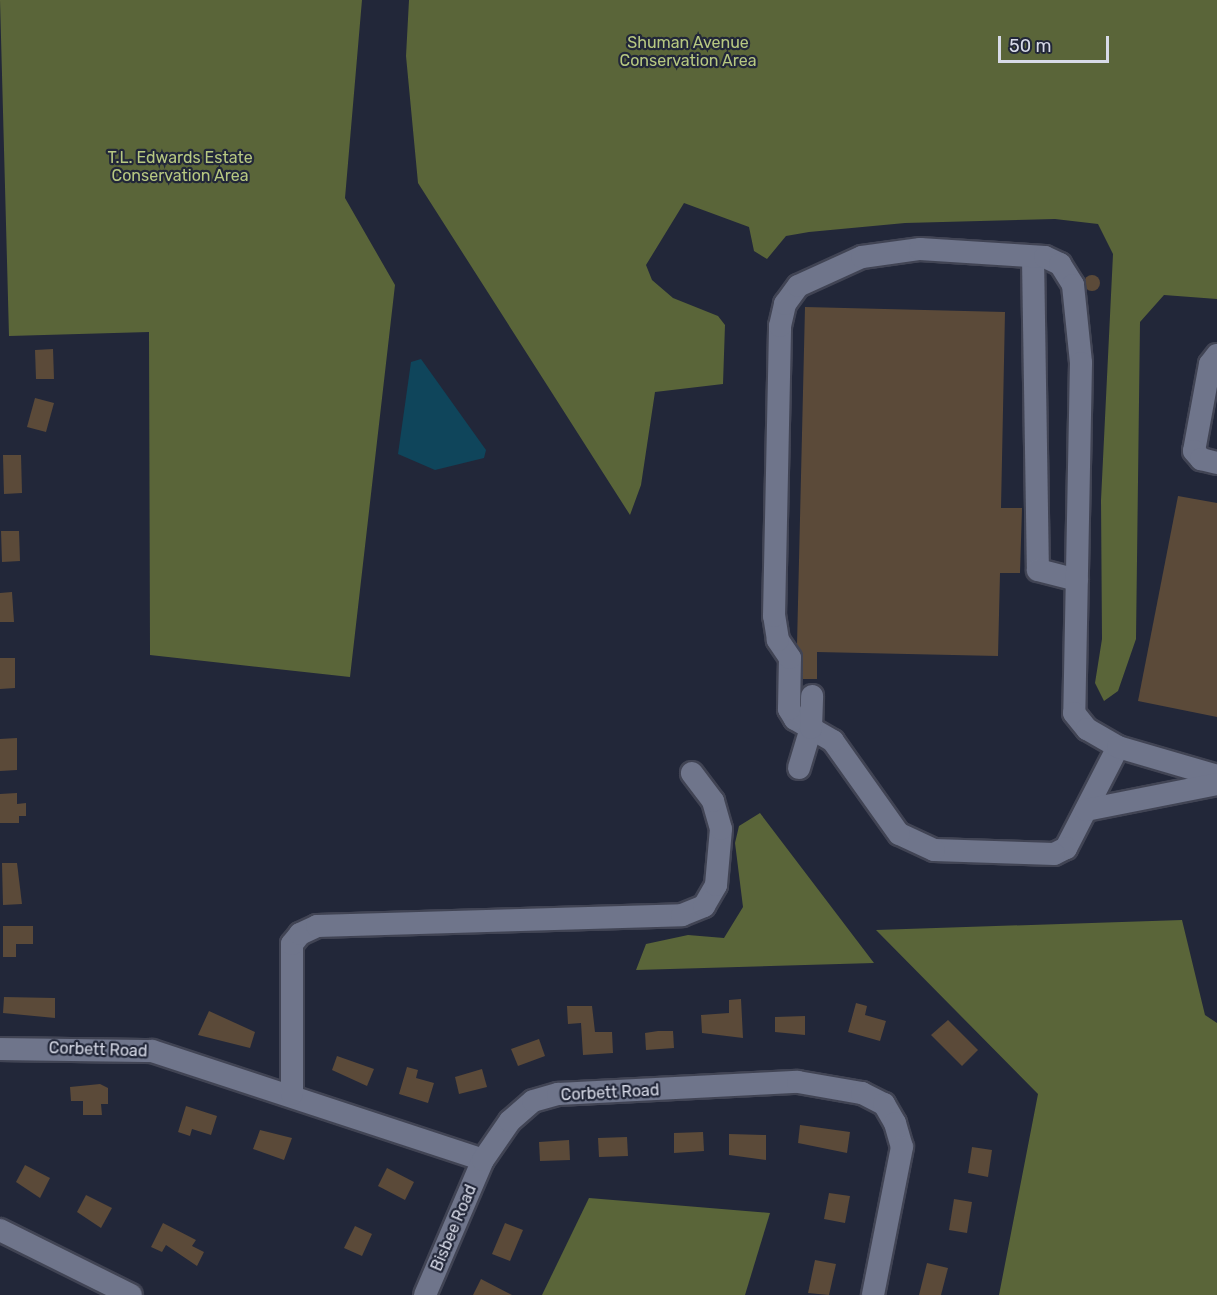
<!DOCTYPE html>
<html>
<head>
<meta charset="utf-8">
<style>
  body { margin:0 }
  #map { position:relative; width:1217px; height:1295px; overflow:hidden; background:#222739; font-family:Rubik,sans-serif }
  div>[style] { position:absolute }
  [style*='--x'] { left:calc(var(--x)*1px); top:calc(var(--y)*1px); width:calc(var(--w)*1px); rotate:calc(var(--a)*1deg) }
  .forest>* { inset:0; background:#5a6539 }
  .water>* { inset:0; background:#0f455b }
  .building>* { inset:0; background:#5b4a39 }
  .round { border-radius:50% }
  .roads { filter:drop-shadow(2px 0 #414454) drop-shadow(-2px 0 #414454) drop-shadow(0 2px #414454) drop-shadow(0 -2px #414454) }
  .minor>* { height:22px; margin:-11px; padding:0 11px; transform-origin:11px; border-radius:11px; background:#6f758b }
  span { translate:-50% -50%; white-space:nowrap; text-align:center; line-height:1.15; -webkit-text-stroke:4.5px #222739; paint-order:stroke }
  .park-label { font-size:16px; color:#b7c881 }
  .street-label { font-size:16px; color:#d8dbe8 }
  .scale { position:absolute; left:998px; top:36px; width:111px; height:27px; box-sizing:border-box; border:3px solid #d8dbe8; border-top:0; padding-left:8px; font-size:18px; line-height:21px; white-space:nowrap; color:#d8dbe8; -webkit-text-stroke:4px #222739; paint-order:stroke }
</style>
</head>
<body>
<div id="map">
  <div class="forest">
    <i style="clip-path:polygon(0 0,362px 0,345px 198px,395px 285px,350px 677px,150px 655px,149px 332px,9px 336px)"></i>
    <i style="clip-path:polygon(409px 0,1217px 0,1217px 299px,1164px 295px,1140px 322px,1136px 639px,1118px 691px,1104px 701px,1095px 683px,1102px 639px,1101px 500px,1113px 254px,1098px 224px,1055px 219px,905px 223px,809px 232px,786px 236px,767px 259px,754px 251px,749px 227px,684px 203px,646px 265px,652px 280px,673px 298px,718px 316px,725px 325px,723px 384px,655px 392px,641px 485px,630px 515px,418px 183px,406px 56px)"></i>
    <i style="clip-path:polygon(760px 813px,874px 963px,636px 970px,646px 944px,688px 935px,724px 938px,743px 907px,735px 843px,739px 826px)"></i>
    <i style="clip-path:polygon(1182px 920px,1205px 1015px,1217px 1023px,1217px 1295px,999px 1295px,1038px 1094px,876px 930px)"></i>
    <i style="clip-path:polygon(589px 1198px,770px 1213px,745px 1295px,542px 1295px)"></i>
  </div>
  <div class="water">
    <i style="clip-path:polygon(421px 359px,486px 450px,484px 458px,435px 470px,398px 454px,411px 362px)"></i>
  </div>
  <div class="building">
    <i class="round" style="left:1084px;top:275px;width:16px;height:16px"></i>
    <i style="clip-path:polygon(805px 307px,1005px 312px,1001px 508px,1022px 508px,1020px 573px,1000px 573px,998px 656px,817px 652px,817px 679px,803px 679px,797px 645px)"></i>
    <i style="clip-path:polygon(53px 349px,54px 379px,36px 379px,35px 350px)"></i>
    <i style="clip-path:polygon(35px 398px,54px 403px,46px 432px,27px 427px)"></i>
    <i style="clip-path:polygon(3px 455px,21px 455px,22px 493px,4px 494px)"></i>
    <i style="clip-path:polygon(1178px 496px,1217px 503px,1217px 717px,1138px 701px)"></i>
    <i style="clip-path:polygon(1px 531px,19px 531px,20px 561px,2px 562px)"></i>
    <i style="clip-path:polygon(12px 592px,14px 622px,0 622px,0 593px)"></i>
    <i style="clip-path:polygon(0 658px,15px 658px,15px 688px,0 689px)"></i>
    <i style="clip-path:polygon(17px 738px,17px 770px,0 771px,0 739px)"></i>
    <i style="clip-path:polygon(17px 793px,17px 804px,26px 803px,26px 816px,19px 816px,19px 823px,0 823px,0 794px)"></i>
    <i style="clip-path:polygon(2px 863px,17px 863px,22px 904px,3px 905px)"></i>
    <i style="clip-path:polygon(3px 926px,33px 926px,33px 944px,16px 944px,16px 957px,3px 957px)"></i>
    <i style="clip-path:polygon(4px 997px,55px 998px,55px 1018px,3px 1013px)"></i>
    <i style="clip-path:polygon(741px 999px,743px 1038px,702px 1033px,701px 1015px,729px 1013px,729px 1000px)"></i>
    <i style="clip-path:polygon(856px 1003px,867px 1006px,865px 1015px,886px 1021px,880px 1041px,848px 1032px)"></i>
    <i style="clip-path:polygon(567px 1006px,592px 1006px,595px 1032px,612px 1032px,613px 1053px,583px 1055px,581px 1023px,568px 1024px)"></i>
    <i style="clip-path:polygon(209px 1011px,255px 1032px,250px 1048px,198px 1035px)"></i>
    <i style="clip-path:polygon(805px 1016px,805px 1035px,775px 1032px,775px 1017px)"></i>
    <i style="clip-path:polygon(948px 1020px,978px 1050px,962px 1066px,931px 1035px)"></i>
    <i style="clip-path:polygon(658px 1031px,673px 1031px,674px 1048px,646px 1050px,645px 1033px)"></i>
    <i style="clip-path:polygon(539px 1039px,545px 1056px,518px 1066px,511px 1049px)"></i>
    <i style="clip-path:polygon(337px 1056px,374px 1069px,367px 1086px,332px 1070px)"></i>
    <i style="clip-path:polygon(407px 1067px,418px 1070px,416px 1078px,434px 1083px,428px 1103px,399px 1094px)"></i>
    <i style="clip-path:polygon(482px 1069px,487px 1087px,459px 1094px,455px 1077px)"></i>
    <i style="clip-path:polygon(100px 1084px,108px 1088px,108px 1104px,101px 1104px,102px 1115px,83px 1115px,83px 1101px,71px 1101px,70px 1087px)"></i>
    <i style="clip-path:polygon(186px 1106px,217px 1116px,211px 1135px,192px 1129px,190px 1136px,178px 1132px)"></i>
    <i style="clip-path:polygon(800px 1125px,850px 1132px,847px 1153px,798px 1143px)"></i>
    <i style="clip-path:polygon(260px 1130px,292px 1138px,284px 1160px,253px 1149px)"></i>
    <i style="clip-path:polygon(703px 1132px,704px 1151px,674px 1153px,674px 1133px)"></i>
    <i style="clip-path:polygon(729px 1134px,766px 1135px,766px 1160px,729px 1155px)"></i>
    <i style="clip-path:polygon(627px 1137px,628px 1156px,599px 1157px,598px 1138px)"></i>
    <i style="clip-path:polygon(569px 1140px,570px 1160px,540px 1161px,539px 1142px)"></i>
    <i style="clip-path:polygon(972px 1147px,992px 1150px,988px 1177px,968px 1173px)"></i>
    <i style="clip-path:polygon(25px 1165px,50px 1178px,40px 1198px,16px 1182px)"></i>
    <i style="clip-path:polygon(387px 1168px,414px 1182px,405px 1200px,378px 1186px)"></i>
    <i style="clip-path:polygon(829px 1193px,850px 1196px,845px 1223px,824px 1219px)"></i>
    <i style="clip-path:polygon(86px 1195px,112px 1208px,101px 1228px,77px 1212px)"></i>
    <i style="clip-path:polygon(954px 1199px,972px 1202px,967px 1233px,949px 1230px)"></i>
    <i style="clip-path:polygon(163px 1223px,196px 1240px,192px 1246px,204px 1252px,197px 1266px,166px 1245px,162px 1252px,151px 1247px)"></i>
    <i style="clip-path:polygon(505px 1223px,523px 1230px,510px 1261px,492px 1254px)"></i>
    <i style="clip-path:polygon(355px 1226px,372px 1234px,362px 1256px,344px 1248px)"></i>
    <i style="clip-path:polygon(815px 1260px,836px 1264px,829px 1295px,808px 1293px)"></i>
    <i style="clip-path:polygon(927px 1263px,948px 1268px,941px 1295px,919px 1295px)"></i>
    <i style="clip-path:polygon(481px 1279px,512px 1295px,473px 1295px)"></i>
  </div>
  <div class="roads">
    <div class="minor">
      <i style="--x:1033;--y:257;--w:313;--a:89.1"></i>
      <i style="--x:1038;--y:570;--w:40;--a:14.4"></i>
      <i style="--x:1217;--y:355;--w:11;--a:128"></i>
      <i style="--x:1210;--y:364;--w:88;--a:100.4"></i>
      <i style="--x:1194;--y:451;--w:11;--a:49"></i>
      <i style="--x:1201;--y:459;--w:16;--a:14"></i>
      <i style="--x:1118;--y:747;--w:114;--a:117.2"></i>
      <i style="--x:1066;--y:848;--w:13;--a:153"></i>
      <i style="--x:1054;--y:854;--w:120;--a:-178.1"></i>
      <i style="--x:934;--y:850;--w:38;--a:-155"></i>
      <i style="--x:899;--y:834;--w:114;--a:-125.4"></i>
      <i style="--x:833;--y:741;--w:44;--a:-149.9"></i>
      <i style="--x:795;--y:719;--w:12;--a:-121"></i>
      <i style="--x:789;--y:709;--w:51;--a:-88.9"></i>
      <i style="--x:790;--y:658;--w:22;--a:-124"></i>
      <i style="--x:778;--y:640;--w:24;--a:-99"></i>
      <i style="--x:774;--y:616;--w:290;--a:-88.8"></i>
      <i style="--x:780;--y:326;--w:23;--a:-77"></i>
      <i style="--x:785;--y:304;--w:22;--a:-54"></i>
      <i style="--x:798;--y:286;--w:70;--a:-24.4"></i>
      <i style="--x:862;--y:257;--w:59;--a:-7.9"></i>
      <i style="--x:920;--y:249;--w:125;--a:3.7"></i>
      <i style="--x:1045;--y:257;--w:17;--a:25"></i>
      <i style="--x:1060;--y:264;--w:25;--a:58"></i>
      <i style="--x:1073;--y:285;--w:78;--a:84.1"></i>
      <i style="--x:1081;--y:363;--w:350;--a:91.1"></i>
      <i style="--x:1074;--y:713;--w:21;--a:51"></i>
      <i style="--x:1087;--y:729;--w:36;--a:30"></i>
      <i style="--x:1118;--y:747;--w:103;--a:16.3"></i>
      <i style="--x:799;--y:768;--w:42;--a:-73.3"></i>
      <i style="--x:811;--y:728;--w:32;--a:-88"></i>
      <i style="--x:1086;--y:810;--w:134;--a:-11.2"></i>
      <i style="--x:0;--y:1049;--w:152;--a:0.8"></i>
      <i style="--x:152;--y:1051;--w:348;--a:18.2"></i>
      <i style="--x:292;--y:1094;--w:150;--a:-90"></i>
      <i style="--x:292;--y:944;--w:13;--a:-51"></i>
      <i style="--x:300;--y:934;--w:19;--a:-25"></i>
      <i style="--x:317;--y:926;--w:365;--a:-1.7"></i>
      <i style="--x:682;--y:915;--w:24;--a:-22"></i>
      <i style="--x:704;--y:906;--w:24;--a:-60"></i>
      <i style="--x:716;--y:885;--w:56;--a:-84.9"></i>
      <i style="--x:721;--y:829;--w:29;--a:-106"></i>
      <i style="--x:713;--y:801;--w:35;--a:-127"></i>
      <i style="--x:0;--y:1230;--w:146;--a:26.4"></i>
      <i style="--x:425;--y:1295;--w:147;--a:-66.8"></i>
      <i style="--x:483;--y:1160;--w:47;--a:-55.3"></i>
      <i style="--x:510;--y:1121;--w:30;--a:-41"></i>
      <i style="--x:533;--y:1101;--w:26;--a:-16"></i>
      <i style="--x:558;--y:1094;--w:240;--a:-2.9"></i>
      <i style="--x:798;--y:1082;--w:65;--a:9.8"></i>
      <i style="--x:862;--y:1093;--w:25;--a:27"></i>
      <i style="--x:884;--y:1104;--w:22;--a:60"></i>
      <i style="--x:895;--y:1123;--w:25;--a:74"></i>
      <i style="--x:902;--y:1147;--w:151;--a:101.1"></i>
    </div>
  </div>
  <div class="park-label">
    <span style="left:688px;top:52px">Shuman Avenue<br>Conservation Area</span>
    <span style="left:180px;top:167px">T.L. Edwards Estate<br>Conservation Area</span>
  </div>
  <div class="street-label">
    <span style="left:98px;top:1050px;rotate:2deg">Corbett Road</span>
    <span style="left:610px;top:1093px;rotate:-3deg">Corbett Road</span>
    <span style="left:454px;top:1228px;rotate:-67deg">Bisbee Road</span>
  </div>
  <div class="scale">50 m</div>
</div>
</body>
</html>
